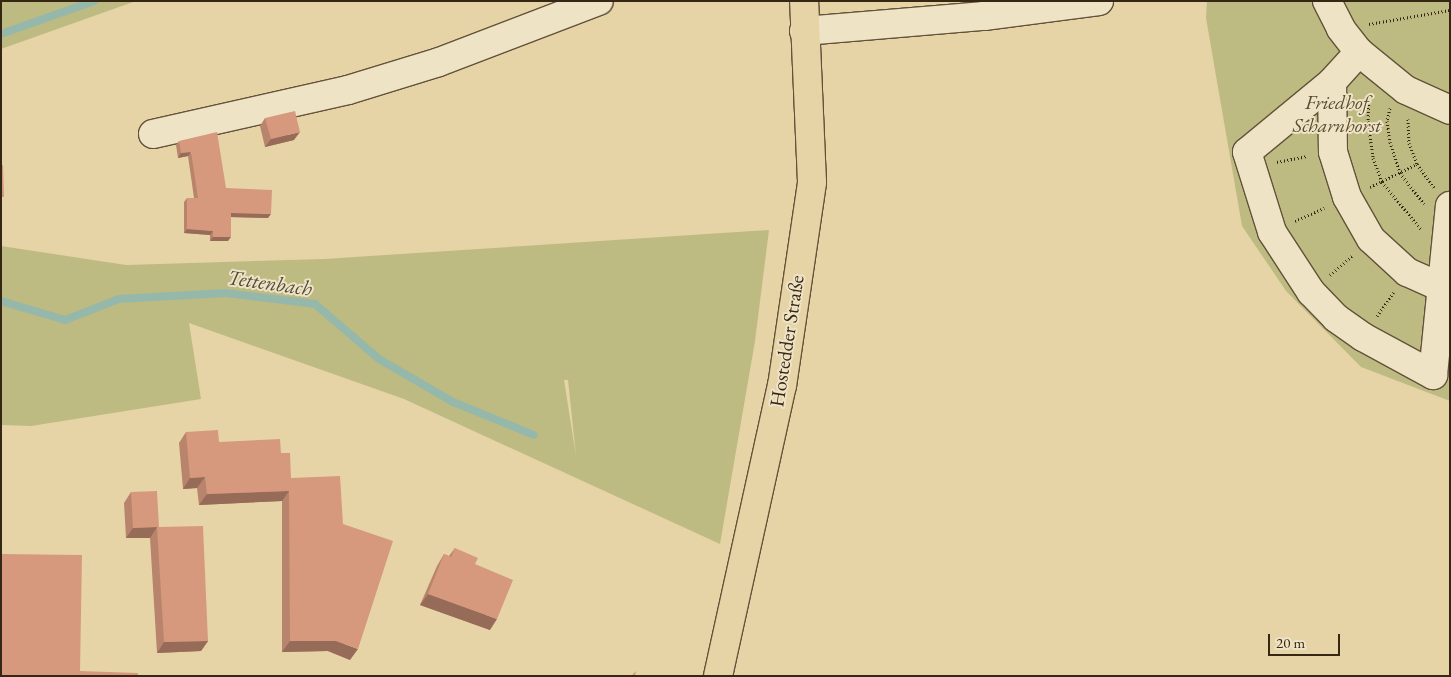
<!DOCTYPE html>
<html>
<head>
<meta charset="utf-8">
<style>
  body { margin:0 }
  #map { position:relative; width:1451px; height:677px; overflow:hidden; background:#e6d4a7; font-family:"EB Garamond",serif }
  div>[style] { position:absolute }
  [style*='--x'] { left:calc(var(--x)*1px); top:calc(var(--y)*1px); width:calc(var(--w)*1px); rotate:calc(var(--a)*1deg) }
  .green>* { inset:0; background:#bdbb82 }
  .stream>* { height:8px; margin:-4px; padding:0 4px; transform-origin:4px; border-radius:4px; background:#96b8ab }
  .path>* { height:3px; margin-top:-1.5px; transform-origin:0; background:repeating-linear-gradient(90deg,#362614 0 1px,transparent 0 3.5px) }
  .roads { filter:drop-shadow(1px 0 #625239) drop-shadow(-1px 0 #625239) drop-shadow(0 1px #625239) drop-shadow(0 -1px #625239) }
  .minor>* { height:28px; margin:-14px; padding:0 14px; transform-origin:14px; border-radius:14px; background:#efe3c6 }
  .major>* { height:28px; margin:-14px; padding:0 14px; transform-origin:14px; border-radius:14px; background:#e6d4a7 }
  .wall>* { inset:0; background:#b9846c }
  .shaded-wall>* { inset:0; background:#966b58 }
  .building>* { inset:0; background:#d7997e }
  span { translate:-50% -50%; white-space:nowrap; text-align:center; line-height:1.15; -webkit-text-stroke:4px #efe3c6; paint-order:stroke }
  .park-label { font-size:20px; color:#584b30; font-style:italic }
  .street-label { font-size:20px; color:#362614 }
  .water-label { font-size:21px; color:#4e4a3a; font-style:italic }
  .frame { position:absolute; inset:0; border:2px solid #362614; pointer-events:none }
  .scale { position:absolute; left:1268px; top:634px; width:72px; height:22px; box-sizing:border-box; border:2px solid #362614; border-top:0; padding-left:6px; font-size:15px; line-height:18px; white-space:nowrap; color:#362614; -webkit-text-stroke:4px #efe3c6; paint-order:stroke }
</style>
</head>
<body>
<div id="map">
  <div class="green">
    <i style="clip-path:polygon(1px 1px,136px 1px,1px 49px)"></i>
    <i style="clip-path:polygon(1207px 1px,1450px 1px,1450px 401px,1361px 367px,1286px 291px,1242px 226px,1206px 18px)"></i>
    <i style="clip-path:polygon(evenodd,769px 230px,755px 341px,720px 544px,404px 399px,189px 323px,201px 399px,31px 426px,1px 425px,1px 246px,126px 265px,324px 259px,769px 230px,564px 380px,568px 380px,576px 456px,564px 380px)"></i>
  </div>
  <div class="stream">
    <i style="--x:1;--y:34;--w:99;--a:-19.5"></i>
    <i style="--x:1;--y:301;--w:67;--a:16.5"></i>
    <i style="--x:65;--y:320;--w:58;--a:-21.3"></i>
    <i style="--x:119;--y:299;--w:107;--a:-3.2"></i>
    <i style="--x:226;--y:293;--w:90;--a:7"></i>
    <i style="--x:315;--y:304;--w:84;--a:40.7"></i>
    <i style="--x:379;--y:359;--w:86;--a:30.2"></i>
    <i style="--x:453;--y:402;--w:87;--a:22.2"></i>
  </div>
  <div class="path">
    <i style="--x:1369;--y:24;--w:82;--a:-9.8"></i>
    <i style="--x:1369;--y:94;--w:27;--a:92"></i>
    <i style="--x:1368;--y:121;--w:37;--a:82"></i>
    <i style="--x:1373;--y:158;--w:26;--a:69"></i>
    <i style="--x:1382;--y:182;--w:61;--a:50.3"></i>
    <i style="--x:1390;--y:108;--w:13;--a:103"></i>
    <i style="--x:1387;--y:121;--w:21;--a:82"></i>
    <i style="--x:1390;--y:142;--w:33;--a:72"></i>
    <i style="--x:1400;--y:173;--w:39;--a:52"></i>
    <i style="--x:1408;--y:119;--w:24;--a:88"></i>
    <i style="--x:1409;--y:143;--w:22;--a:69"></i>
    <i style="--x:1277;--y:162;--w:31;--a:-11"></i>
    <i style="--x:1370;--y:187;--w:52;--a:-26.1"></i>
    <i style="--x:1417;--y:164;--w:29;--a:54"></i>
    <i style="--x:1295;--y:221;--w:32;--a:-24"></i>
    <i style="--x:1330;--y:275;--w:29;--a:-41"></i>
    <i style="--x:1377;--y:316;--w:29;--a:-55"></i>
  </div>
  <div class="roads">
    <div class="minor">
      <i style="--x:1327;--y:1;--w:31;--a:63"></i>
      <i style="--x:1341;--y:29;--w:29;--a:52"></i>
      <i style="--x:1359;--y:52;--w:60;--a:39"></i>
      <i style="--x:1406;--y:90;--w:48;--a:24.4"></i>
      <i style="--x:804;--y:31;--w:181;--a:-4.8"></i>
      <i style="--x:984;--y:16;--w:116;--a:-7.4"></i>
      <i style="--x:1359;--y:52;--w:40;--a:132"></i>
      <i style="--x:1332;--y:82;--w:110;--a:140.5"></i>
      <i style="--x:1247;--y:152;--w:84;--a:72.6"></i>
      <i style="--x:1272;--y:232;--w:72;--a:57"></i>
      <i style="--x:1311;--y:292;--w:36;--a:46"></i>
      <i style="--x:1336;--y:318;--w:33;--a:35"></i>
      <i style="--x:1363;--y:337;--w:80;--a:28.5"></i>
      <i style="--x:1433;--y:375;--w:170;--a:-84.3"></i>
      <i style="--x:1332;--y:82;--w:70;--a:89.2"></i>
      <i style="--x:1333;--y:152;--w:47;--a:72.7"></i>
      <i style="--x:1347;--y:197;--w:48;--a:60.3"></i>
      <i style="--x:1371;--y:239;--w:49;--a:42.5"></i>
      <i style="--x:1407;--y:272;--w:36;--a:24"></i>
      <i style="--x:153;--y:134;--w:200;--a:-12.7"></i>
      <i style="--x:348;--y:90;--w:95;--a:-17.1"></i>
      <i style="--x:439;--y:62;--w:171;--a:-20.9"></i>
    </div>
    <div class="major">
      <i style="--x:718;--y:676;--w:297;--a:-77.6"></i>
      <i style="--x:782;--y:386;--w:206;--a:-81.6"></i>
      <i style="--x:812;--y:182;--w:181;--a:-92.5"></i>
    </div>
  </div>
  <div class="wall">
    <i style="clip-path:polygon(265px 118px,294px 140px,265px 147px,260px 126px)"></i>
    <i style="clip-path:polygon(179px 141px,226px 188px,268px 218px,231px 217px,228px 241px,210px 241px,210px 235px,184px 233px,184px 202px,187px 198px,194px 198px,188px 156px,178px 158px,176px 145px)"></i>
    <i style="clip-path:polygon(186px 432px,219px 442px,281px 453px,291px 478px,350px 660px,328px 651px,282px 652px,282px 501px,199px 505px,197px 488px,183px 489px,179px 443px)"></i>
    <i style="clip-path:polygon(131px 492px,159px 527px,208px 641px,201px 651px,157px 653px,150px 538px,126px 538px,124px 503px)"></i>
    <i style="clip-path:polygon(455px 548px,475px 564px,490px 630px,420px 605px,437px 566px,444px 554px,449px 556px)"></i>
  </div>
  <div class="shaded-wall">
    <i style="clip-path:polygon(300px 132px,294px 140px,265px 147px,271px 139px)"></i>
    <i style="clip-path:polygon(191px 152px,188px 156px,178px 158px,181px 153px)"></i>
    <i style="clip-path:polygon(231px 213px,271px 214px,268px 218px,228px 217px)"></i>
    <i style="clip-path:polygon(187px 229px,213px 231px,210px 235px,184px 233px)"></i>
    <i style="clip-path:polygon(213px 237px,231px 237px,228px 241px,210px 241px)"></i>
    <i style="clip-path:polygon(205px 477px,197px 488px,183px 489px,190px 478px)"></i>
    <i style="clip-path:polygon(289px 491px,282px 501px,199px 505px,207px 494px)"></i>
    <i style="clip-path:polygon(157px 527px,150px 538px,126px 538px,133px 528px)"></i>
    <i style="clip-path:polygon(428px 594px,497px 619px,490px 630px,420px 605px)"></i>
    <i style="clip-path:polygon(208px 641px,201px 651px,157px 653px,164px 642px)"></i>
    <i style="clip-path:polygon(290px 641px,336px 641px,358px 649px,350px 660px,328px 651px,282px 652px)"></i>
  </div>
  <div class="building">
    <i style="clip-path:polygon(295px 111px,300px 132px,271px 139px,265px 118px)"></i>
    <i style="clip-path:polygon(217px 132px,226px 188px,272px 190px,271px 214px,231px 213px,231px 237px,213px 237px,213px 231px,187px 229px,187px 198px,198px 198px,191px 152px,181px 153px,179px 141px)"></i>
    <i style="clip-path:polygon(1px 165px,3px 165px,4px 197px,1px 197px)"></i>
    <i style="clip-path:polygon(218px 430px,219px 442px,280px 439px,281px 453px,290px 453px,291px 478px,340px 476px,343px 524px,393px 541px,358px 649px,336px 641px,290px 641px,289px 491px,207px 494px,205px 477px,190px 478px,186px 432px)"></i>
    <i style="clip-path:polygon(157px 491px,159px 527px,203px 526px,208px 641px,164px 642px,157px 527px,133px 528px,131px 492px)"></i>
    <i style="clip-path:polygon(455px 548px,478px 558px,475px 564px,513px 580px,497px 619px,428px 594px,444px 554px,451px 557px)"></i>
    <i style="clip-path:polygon(1px 554px,82px 555px,80px 671px,138px 673px,138px 676px,1px 676px)"></i>
    <i style="clip-path:polygon(636px 671px,635px 676px,631px 676px)"></i>
  </div>
  <div class="park-label">
    <span style="left:1337px;top:114px">Friedhof<br>Scharnhorst</span>
  </div>
  <div class="street-label">
    <span style="left:787px;top:341px;rotate:-81deg">Hostedder Straße</span>
  </div>
  <div class="water-label">
    <span style="left:270px;top:283px;rotate:8deg">Tettenbach</span>
  </div>
  <div class="frame"></div>
  <div class="scale">20 m</div>
</div>
</body>
</html>
